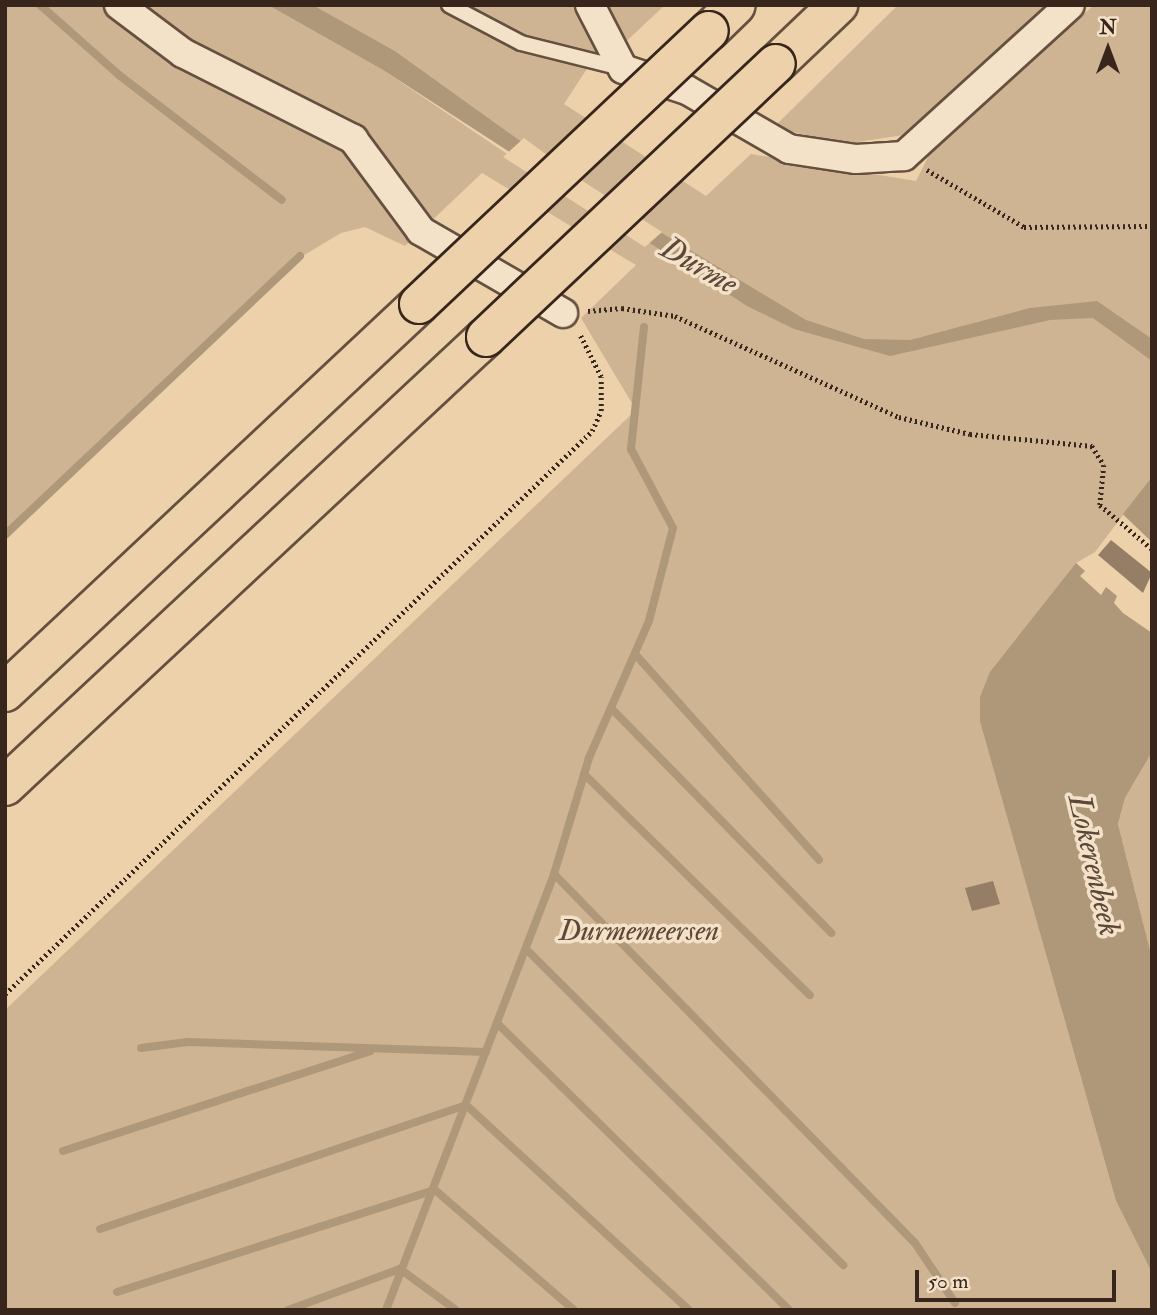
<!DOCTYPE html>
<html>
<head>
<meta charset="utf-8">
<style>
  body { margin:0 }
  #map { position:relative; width:1157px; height:1315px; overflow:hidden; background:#edd1ab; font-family:"IM FELL Double Pica",serif }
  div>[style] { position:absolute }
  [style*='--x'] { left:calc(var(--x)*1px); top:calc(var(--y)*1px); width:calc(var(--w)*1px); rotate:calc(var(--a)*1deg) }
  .green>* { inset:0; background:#ceb493 }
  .water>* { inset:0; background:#af977a }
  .pier>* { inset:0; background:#edd1ab }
  .stream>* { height:8px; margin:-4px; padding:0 4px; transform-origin:4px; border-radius:4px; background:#af977a }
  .building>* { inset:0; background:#967e66 }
  .path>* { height:4.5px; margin-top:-2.25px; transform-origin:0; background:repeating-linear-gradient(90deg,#38251b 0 2px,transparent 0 5.5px) }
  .roads { filter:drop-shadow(2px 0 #65503f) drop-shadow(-2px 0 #65503f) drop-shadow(0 2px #65503f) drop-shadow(0 -2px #65503f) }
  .service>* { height:14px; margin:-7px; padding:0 7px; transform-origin:7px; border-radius:7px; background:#f3e1c8 }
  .minor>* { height:28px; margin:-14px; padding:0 14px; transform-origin:14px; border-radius:14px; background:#f3e1c8 }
  .motorway>* { height:38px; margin:-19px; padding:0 19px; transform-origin:19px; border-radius:19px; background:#edd1ab }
  .bridges { filter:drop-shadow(2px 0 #38251b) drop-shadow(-2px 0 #38251b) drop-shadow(0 2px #38251b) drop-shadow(0 -2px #38251b) }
  .motorway-bridge>* { height:38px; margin:-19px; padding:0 19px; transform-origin:19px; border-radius:19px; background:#edd1ab }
  span { translate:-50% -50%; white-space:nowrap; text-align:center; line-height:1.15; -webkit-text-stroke:7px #f3e1c8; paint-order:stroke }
  .park-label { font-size:30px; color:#5e4939; font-style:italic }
  .water-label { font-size:32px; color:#5c4738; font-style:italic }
  .frame { position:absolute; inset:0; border:7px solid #38251b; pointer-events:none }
  .north { position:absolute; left:1073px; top:14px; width:70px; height:70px; -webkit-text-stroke:5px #f3e1c8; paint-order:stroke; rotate:0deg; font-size:19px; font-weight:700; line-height:28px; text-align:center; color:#38251b }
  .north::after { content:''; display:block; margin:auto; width:24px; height:32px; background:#38251b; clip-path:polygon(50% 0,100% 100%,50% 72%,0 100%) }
  .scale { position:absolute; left:915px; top:1270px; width:201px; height:32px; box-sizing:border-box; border:4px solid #38251b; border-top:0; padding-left:9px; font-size:21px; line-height:24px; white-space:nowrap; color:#38251b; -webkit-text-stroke:5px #f3e1c8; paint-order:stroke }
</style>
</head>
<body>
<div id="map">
  <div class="green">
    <i style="clip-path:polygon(5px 5px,268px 5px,383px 70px,566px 194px,579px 183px,395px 51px,313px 5px,590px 5px,607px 38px,564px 104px,706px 196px,751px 154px,916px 181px,931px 151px,1094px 5px,1152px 5px,1152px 542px,1123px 515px,1095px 552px,1076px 563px,980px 722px,1116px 1201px,1152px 1273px,1152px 1310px,5px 1310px,5px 1010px,636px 410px,581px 318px,636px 265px,482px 173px,405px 246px,365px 227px,341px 233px,301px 257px,6px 534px)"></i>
    <i style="clip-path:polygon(603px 5px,665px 5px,618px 49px)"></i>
    <i style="clip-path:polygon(898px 5px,1049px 5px,904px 135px,844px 144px,780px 129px,777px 124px)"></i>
    <i style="clip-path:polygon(1152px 752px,1152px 958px,1118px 824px,1125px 798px)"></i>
  </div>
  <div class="water">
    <i style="clip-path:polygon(268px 5px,313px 5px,395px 51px,579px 183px,806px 320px,864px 339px,910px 340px,1030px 308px,1097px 301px,1152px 339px,1152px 361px,1093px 318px,1050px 320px,890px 356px,794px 329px,747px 306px,383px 70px)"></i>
    <i style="clip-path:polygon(1152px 477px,1152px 542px,1123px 514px)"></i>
    <i style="clip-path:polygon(1076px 563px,1085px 571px,1080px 576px,1101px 595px,1106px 587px,1117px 596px,1114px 603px,1123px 613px,1152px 633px,1152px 752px,1125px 798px,1118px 824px,1152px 958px,1152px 1273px,1116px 1201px,980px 722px,980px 697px,990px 672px)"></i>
  </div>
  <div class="pier">
    <i style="clip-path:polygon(524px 138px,581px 180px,662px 232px,645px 247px,503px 157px)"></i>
  </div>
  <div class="stream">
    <i style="--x:40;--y:5;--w:106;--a:41.5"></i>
    <i style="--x:119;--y:75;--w:205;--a:37.5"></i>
    <i style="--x:644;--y:327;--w:123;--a:96.1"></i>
    <i style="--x:631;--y:449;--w:89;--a:62"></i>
    <i style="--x:673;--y:528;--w:96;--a:104.5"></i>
    <i style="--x:649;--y:621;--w:150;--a:113.7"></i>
    <i style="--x:589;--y:758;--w:121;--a:106.8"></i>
    <i style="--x:554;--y:874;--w:516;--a:45.63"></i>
    <i style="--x:915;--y:1243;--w:72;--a:56.3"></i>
    <i style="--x:5;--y:535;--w:406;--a:-43.4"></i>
    <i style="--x:635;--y:654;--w:276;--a:48.2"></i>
    <i style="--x:611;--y:708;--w:315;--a:45.6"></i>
    <i style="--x:584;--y:774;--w:316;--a:44.4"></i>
    <i style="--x:526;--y:949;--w:448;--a:44.9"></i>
    <i style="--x:497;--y:1023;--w:409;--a:44.5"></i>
    <i style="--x:141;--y:1048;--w:47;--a:-7.3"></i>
    <i style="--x:188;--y:1042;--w:298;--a:1.9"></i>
    <i style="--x:63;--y:1151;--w:323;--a:-18"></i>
    <i style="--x:100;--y:1229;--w:386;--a:-18.7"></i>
    <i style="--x:466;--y:1105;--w:303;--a:42.6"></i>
    <i style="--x:117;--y:1292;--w:334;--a:-17.8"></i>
    <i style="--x:435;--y:1190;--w:184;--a:40.8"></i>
    <i style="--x:288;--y:1310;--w:119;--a:-20.1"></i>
    <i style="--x:400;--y:1269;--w:69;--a:36.2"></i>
    <i style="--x:386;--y:1310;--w:467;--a:-68.9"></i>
  </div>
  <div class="building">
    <i style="clip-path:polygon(1111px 540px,1152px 573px,1143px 593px,1098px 555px)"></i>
    <i style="clip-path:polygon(993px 881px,1000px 904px,972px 911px,965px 888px)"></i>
  </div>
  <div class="path">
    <i style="--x:927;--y:170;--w:113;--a:30.4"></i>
    <i style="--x:1024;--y:227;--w:128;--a:-0.4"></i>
    <i style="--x:588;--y:311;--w:34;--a:-5"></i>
    <i style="--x:622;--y:308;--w:54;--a:8.6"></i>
    <i style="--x:675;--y:316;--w:246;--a:24.3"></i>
    <i style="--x:899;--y:417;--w:73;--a:13.5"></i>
    <i style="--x:970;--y:434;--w:123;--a:5.6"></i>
    <i style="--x:1092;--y:446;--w:22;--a:58"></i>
    <i style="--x:1104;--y:465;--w:40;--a:95.7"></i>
    <i style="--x:1100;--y:505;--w:68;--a:40.2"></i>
    <i style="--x:5;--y:994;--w:813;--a:-43.8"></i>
    <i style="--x:592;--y:431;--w:22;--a:-66"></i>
    <i style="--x:601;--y:411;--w:34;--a:-90"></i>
    <i style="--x:601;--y:377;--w:49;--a:-116.6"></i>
  </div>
  <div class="roads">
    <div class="service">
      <i style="--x:449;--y:5;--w:81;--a:27.8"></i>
      <i style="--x:521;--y:43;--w:103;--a:14"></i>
    </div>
    <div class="minor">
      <i style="--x:119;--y:5;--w:80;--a:36.9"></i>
      <i style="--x:183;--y:53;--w:191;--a:26.8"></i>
      <i style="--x:353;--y:139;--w:114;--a:53.5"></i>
      <i style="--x:421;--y:231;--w:164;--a:30"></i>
      <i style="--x:590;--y:5;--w:72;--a:62.7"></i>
      <i style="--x:623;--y:69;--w:67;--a:18.2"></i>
      <i style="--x:687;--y:90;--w:118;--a:30"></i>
      <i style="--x:789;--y:149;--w:68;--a:8.5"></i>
      <i style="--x:856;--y:159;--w:48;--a:-3.6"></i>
      <i style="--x:904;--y:156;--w:224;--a:-42.3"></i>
    </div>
    <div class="motorway">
      <i style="--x:709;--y:31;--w:37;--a:-44"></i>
      <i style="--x:776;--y:64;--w:86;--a:-43.6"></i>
      <i style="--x:5;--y:692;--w:567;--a:-43.14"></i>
      <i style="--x:5;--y:786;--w:658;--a:-43.03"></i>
    </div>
  </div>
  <div class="bridges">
    <div class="motorway-bridge">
      <i style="--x:419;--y:304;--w:398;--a:-43.3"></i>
      <i style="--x:486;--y:337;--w:398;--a:-43.3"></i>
    </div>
  </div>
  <div class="park-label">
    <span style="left:639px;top:931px">Durmemeersen</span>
  </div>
  <div class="water-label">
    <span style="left:699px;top:266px;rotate:30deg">Durme</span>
    <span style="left:1094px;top:865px;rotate:77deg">Lokerenbeek</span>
  </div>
  <div class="frame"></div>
  <div class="north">N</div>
  <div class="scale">50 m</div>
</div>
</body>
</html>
